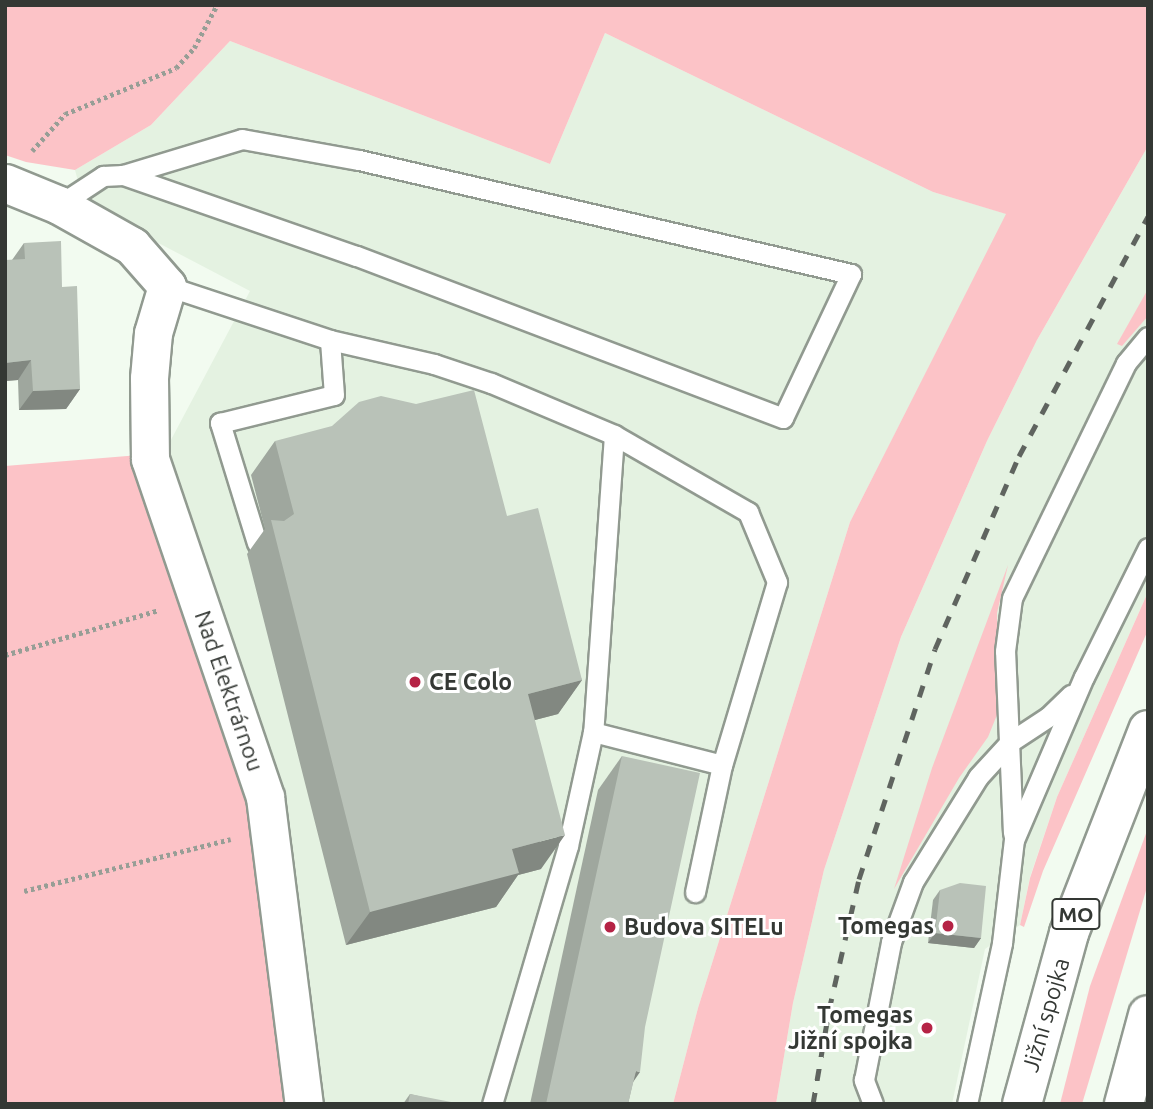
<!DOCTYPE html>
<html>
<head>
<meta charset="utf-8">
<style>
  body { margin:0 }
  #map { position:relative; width:1153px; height:1109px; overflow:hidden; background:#f2fbf0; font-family:Ubuntu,sans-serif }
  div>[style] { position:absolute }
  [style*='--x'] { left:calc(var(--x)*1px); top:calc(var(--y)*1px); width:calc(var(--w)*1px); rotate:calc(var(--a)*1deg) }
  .built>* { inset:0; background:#e4f2e1 }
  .green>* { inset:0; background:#fcc3c7 }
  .path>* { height:4.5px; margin-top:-2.25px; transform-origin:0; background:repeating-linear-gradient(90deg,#979e96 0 3.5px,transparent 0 7px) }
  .roads { filter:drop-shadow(2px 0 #919a90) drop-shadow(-2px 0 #919a90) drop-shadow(0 2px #919a90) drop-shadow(0 -2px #919a90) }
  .service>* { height:19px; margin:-9.5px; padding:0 9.5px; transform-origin:9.5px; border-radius:9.5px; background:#fff }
  .minor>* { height:37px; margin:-18.5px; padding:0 18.5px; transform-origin:18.5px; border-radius:18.5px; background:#fff }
  .trunk>* { height:38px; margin:-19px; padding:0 19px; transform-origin:19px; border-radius:19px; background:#fff }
  .rail>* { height:5px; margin-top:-2.5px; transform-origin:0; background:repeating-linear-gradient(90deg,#5f645f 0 12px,transparent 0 24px) }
  .wall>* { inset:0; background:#9fa79e }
  .shaded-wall>* { inset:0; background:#828881 }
  .building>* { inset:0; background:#b9c2b8 }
  .dots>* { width:19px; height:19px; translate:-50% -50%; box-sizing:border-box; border:4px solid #fff; border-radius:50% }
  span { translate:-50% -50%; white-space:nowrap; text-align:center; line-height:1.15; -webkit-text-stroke:6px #fff; paint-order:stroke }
  .shield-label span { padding:2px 5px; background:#fff; border:2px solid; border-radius:5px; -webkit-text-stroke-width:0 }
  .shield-label { font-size:21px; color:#343834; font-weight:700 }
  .poi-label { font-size:23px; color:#343834; font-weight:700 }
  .left { translate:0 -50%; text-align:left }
  .right { translate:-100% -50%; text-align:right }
  .street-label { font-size:23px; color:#343834 }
  .frame { position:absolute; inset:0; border:7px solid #343834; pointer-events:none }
</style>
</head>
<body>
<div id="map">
  <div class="built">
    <i style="clip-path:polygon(605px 33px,933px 192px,1007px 214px,850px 522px,698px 1008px,673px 1104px,319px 1104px,164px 453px,250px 291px,84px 204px,75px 170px,151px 125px,230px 41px,550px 164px)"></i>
    <i style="clip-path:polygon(1148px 146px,1148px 592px,1057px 797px,1030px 877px,1020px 925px,985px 949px,952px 1104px,776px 1104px,793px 1003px,824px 870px,901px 637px,987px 441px,1037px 340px)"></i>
  </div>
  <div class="green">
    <i style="clip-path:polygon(5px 5px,1148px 5px,1148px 146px,1037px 340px,987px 441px,901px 637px,824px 870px,793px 1003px,776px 1104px,673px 1104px,698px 1008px,850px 522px,1006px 214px,933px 192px,605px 33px,550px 164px,230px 41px,151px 125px,75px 170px,26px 162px,5px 155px)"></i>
    <i style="clip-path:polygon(1148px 289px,1148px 316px,1122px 346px,1117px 344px)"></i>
    <i style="clip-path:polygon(164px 453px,319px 1104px,5px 1104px,5px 466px)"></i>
    <i style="clip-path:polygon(1008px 565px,997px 613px,999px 710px,988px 737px,959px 778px,894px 889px,932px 768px)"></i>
    <i style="clip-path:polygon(1148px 592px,1148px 630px,1043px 871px,1024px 927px,1020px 925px,1030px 878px,1057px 797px)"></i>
    <i style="clip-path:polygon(1148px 828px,1148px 884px,1082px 1104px,1060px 1104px,1090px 986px)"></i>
  </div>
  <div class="path">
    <i style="--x:32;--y:151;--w:50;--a:-48.3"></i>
    <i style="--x:65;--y:114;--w:120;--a:-22.5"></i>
    <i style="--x:176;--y:68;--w:27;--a:-48"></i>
    <i style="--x:194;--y:48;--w:49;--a:-61.9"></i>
    <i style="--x:5;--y:655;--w:160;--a:-16.3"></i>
    <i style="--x:24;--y:891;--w:213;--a:-14.1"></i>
  </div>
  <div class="roads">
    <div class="service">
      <i style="--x:59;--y:205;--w:53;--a:-33.4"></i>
      <i style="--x:103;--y:176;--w:20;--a:-3"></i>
      <i style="--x:123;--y:175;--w:124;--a:-16.8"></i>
      <i style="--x:242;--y:139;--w:119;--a:10.2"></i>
      <i style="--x:359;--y:160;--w:505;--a:13.05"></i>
      <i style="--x:851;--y:274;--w:159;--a:115.3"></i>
      <i style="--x:783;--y:418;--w:457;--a:-159.2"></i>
      <i style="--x:356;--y:256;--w:247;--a:-160.8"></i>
      <i style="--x:167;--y:286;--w:172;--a:18.3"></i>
      <i style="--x:330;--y:340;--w:107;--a:13"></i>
      <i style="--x:434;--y:364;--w:60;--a:18.4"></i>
      <i style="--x:491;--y:383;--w:134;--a:22.9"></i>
      <i style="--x:614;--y:435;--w:298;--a:94"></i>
      <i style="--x:593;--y:732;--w:117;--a:102.4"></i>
      <i style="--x:568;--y:846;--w:269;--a:106.4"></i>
      <i style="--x:614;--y:435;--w:155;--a:29.9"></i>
      <i style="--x:748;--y:512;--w:76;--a:67.5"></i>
      <i style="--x:777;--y:582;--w:191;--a:106.7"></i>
      <i style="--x:722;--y:765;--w:130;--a:102"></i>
      <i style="--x:257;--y:543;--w:126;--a:-107.1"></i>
      <i style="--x:220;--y:423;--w:117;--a:-13.8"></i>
      <i style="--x:334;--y:395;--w:55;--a:-94.2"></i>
      <i style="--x:593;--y:732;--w:133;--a:14.3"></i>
      <i style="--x:1013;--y:833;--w:182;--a:-92.5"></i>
      <i style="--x:1005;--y:651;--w:53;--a:-82.5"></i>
      <i style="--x:1012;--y:598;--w:261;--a:-64.1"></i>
      <i style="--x:1126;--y:363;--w:34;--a:-50"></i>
      <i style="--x:873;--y:1104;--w:26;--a:-111"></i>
      <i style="--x:864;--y:1080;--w:141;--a:-78.9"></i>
      <i style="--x:891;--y:942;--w:64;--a:-69.9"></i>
      <i style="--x:913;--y:882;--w:123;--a:-58.2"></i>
      <i style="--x:978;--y:777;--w:47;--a:-47.6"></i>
      <i style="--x:1010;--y:742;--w:45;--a:-33.3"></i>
      <i style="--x:1048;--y:717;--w:32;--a:-44"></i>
      <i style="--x:967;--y:1104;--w:165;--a:-77.7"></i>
      <i style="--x:1002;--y:943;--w:104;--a:-83.4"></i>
      <i style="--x:1014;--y:840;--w:177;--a:-66.8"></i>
      <i style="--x:1084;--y:677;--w:144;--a:-63.6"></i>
    </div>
    <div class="minor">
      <i style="--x:5;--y:183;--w:58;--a:22.2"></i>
      <i style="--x:59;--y:205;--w:84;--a:29.3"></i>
      <i style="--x:132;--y:246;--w:53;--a:48.8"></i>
      <i style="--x:167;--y:286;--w:49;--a:106.6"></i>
      <i style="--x:153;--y:333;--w:45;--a:95.1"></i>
      <i style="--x:149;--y:378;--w:81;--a:89.3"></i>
      <i style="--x:150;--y:459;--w:357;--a:71.2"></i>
      <i style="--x:265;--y:797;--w:309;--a:82.8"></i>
    </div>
    <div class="trunk">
      <i style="--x:1022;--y:1104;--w:177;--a:-74.6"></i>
      <i style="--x:1069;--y:933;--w:218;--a:-68.7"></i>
      <i style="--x:1124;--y:1104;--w:92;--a:-74.9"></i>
    </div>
  </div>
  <div class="rail">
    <i style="--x:813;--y:1104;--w:95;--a:-80.3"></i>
    <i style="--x:829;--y:1010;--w:134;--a:-77.1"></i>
    <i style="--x:859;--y:879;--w:242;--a:-71.7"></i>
    <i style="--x:935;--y:649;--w:210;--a:-66.5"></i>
    <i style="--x:1019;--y:456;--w:272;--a:-61.7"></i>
  </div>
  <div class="wall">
    <i style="clip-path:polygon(24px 243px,62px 287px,80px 389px,66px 409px,19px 410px,18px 380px,5px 381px,5px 260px,12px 260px)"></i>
    <i style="clip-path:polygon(275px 441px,507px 516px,582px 680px,558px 714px,535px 720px,541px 869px,518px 875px,496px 907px,346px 945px,247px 554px,265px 529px,251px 475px)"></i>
    <i style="clip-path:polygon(622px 756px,633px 1082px,628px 1104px,530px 1104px,598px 790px)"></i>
    <i style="clip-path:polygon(940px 890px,981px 938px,974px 948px,928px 943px,933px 900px)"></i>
    <i style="clip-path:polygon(410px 1094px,451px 1104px,403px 1104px)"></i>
  </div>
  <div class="shaded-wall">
    <i style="clip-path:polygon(31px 360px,18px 380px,5px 381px,5px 363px)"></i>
    <i style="clip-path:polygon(80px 389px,66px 409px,19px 410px,33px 391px)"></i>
    <i style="clip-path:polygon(582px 680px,558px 714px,504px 728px,528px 694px)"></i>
    <i style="clip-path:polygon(565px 835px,541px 869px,518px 875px,496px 907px,346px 945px,370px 912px,512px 849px)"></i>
    <i style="clip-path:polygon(935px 933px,981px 938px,974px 948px,928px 943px)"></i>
    <i style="clip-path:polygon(636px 1071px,640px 1072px,618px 1104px)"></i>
  </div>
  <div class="building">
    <i style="clip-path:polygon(61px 241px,62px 287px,77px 286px,80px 389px,33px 391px,31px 360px,5px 363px,5px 260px,25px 259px,24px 243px)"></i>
    <i style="clip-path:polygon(474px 390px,507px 516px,538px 508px,582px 680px,528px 694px,565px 835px,512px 849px,519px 873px,370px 912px,271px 520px,284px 521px,294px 514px,275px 441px,332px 426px,359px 402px,381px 396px,416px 404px)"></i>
    <i style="clip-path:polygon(622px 756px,700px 773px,645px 1027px,640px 1072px,636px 1071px,628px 1104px,546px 1104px)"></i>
    <i style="clip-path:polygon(960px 883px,986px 886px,981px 938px,935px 933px,940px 890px)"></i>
    <i style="clip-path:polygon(410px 1094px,451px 1102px,451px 1104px,408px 1104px)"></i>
  </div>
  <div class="dots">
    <i style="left:415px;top:682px;background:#b52345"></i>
    <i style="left:948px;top:926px;background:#b52345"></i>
    <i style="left:610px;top:927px;background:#b52345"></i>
    <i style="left:927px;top:1028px;background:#b52345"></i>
  </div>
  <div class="shield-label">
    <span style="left:1076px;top:914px">MO</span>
  </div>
  <div class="poi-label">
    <span class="left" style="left:429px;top:682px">CE Colo</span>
    <span class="right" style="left:934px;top:926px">Tomegas</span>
    <span class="left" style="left:624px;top:927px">Budova SITELu</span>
    <span class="right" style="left:913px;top:1028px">Tomegas<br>Jižní spojka</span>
  </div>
  <div class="street-label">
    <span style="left:229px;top:691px;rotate:71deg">Nad Elektrárnou</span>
    <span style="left:1046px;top:1015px;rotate:-74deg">Jižní spojka</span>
  </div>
  <div class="frame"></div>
</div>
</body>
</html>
